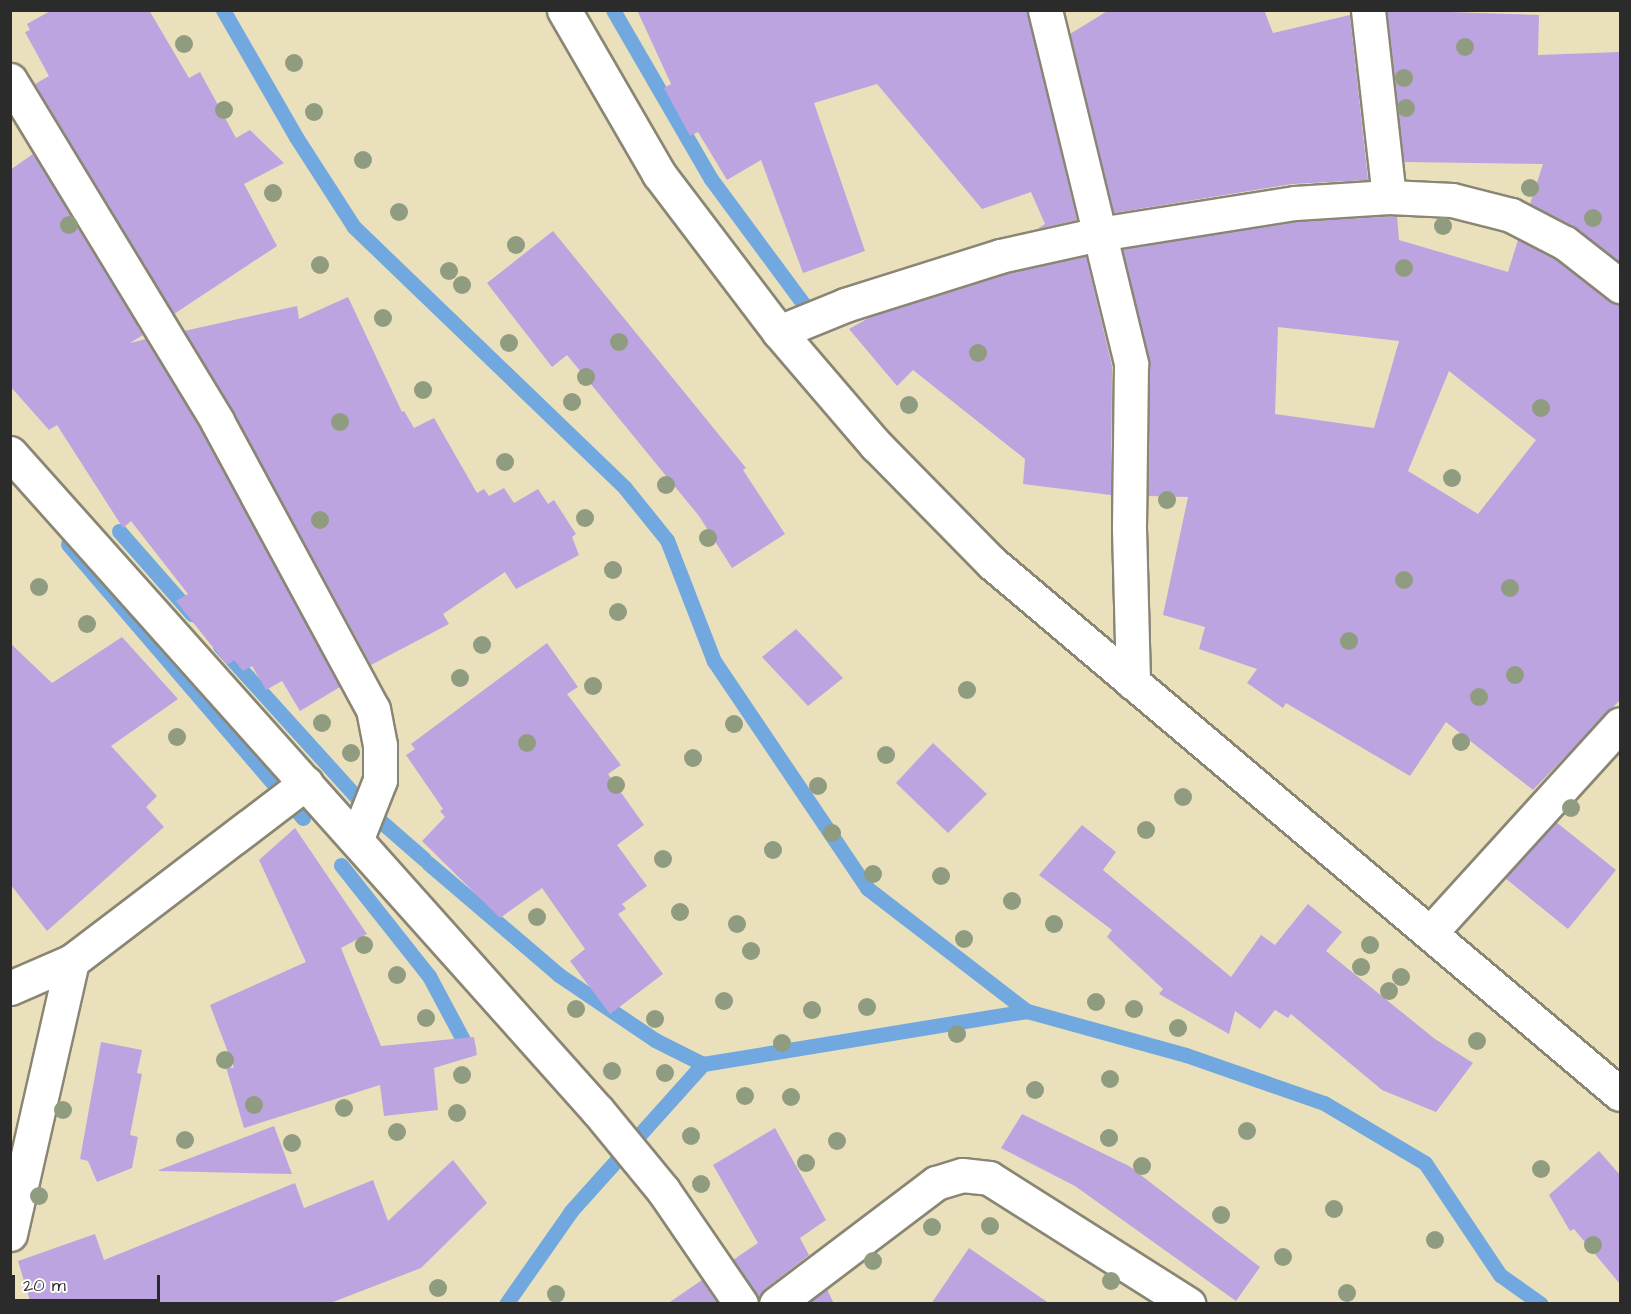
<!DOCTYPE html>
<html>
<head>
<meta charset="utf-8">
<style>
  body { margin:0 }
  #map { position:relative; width:1631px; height:1314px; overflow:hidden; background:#eae0bc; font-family:"Architects Daughter",sans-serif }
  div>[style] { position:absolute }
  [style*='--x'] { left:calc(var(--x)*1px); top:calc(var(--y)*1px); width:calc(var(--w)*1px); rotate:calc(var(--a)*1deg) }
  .stream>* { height:15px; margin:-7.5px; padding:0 7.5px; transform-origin:7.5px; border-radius:7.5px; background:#71a8df }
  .building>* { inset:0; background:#bca4e1 }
  .roads { filter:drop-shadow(2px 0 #8a8674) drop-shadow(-2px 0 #8a8674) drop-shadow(0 2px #8a8674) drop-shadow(0 -2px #8a8674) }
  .street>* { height:33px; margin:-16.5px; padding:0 16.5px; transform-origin:16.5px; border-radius:16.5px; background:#fff }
  .secondary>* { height:33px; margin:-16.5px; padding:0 16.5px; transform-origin:16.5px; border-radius:16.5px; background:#fff }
  .trees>* { width:18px; height:18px; margin:-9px; border-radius:50%; background:#909c80 }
  span { translate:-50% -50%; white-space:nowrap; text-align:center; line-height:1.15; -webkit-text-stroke:5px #fff; paint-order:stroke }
  .frame { position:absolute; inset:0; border:12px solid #2b2b2b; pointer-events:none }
  .scale { position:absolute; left:12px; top:1275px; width:148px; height:27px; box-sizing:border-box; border:3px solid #2b2b2b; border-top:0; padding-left:8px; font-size:18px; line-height:21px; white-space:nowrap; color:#2b2b2b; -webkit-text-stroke:4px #fff; paint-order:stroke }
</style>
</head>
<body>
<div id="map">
  <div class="stream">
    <i style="--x:223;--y:10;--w:146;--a:60.1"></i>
    <i style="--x:296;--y:137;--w:107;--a:57.2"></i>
    <i style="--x:354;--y:227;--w:376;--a:43.9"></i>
    <i style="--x:625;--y:488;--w:67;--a:51.1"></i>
    <i style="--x:667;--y:540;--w:130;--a:68.8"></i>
    <i style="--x:714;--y:661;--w:274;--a:56"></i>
    <i style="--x:867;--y:888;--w:202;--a:37.6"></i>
    <i style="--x:1027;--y:1011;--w:165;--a:15.5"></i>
    <i style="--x:1186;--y:1055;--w:146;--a:19.2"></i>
    <i style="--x:1324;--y:1103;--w:117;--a:30.7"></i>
    <i style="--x:1425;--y:1163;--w:135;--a:56.2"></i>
    <i style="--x:1500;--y:1275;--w:50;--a:35.3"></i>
    <i style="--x:613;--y:10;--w:195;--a:59.9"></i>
    <i style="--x:711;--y:179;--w:158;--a:53.5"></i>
    <i style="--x:119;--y:531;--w:111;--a:48.7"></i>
    <i style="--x:68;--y:544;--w:361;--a:49.4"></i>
    <i style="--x:220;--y:646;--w:222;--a:47.9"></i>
    <i style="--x:369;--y:811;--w:73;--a:41.1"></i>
    <i style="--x:428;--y:863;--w:172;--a:40.5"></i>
    <i style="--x:559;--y:975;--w:116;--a:34.1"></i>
    <i style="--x:655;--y:1040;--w:54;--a:26.6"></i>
    <i style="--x:341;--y:865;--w:142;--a:51.6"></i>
    <i style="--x:429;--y:976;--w:83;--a:61.9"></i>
    <i style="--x:506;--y:1304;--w:113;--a:-55"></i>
    <i style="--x:571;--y:1211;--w:198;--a:-48.1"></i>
    <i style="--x:703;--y:1064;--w:328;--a:-9.3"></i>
  </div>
  <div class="building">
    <i style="clip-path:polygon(52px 10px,149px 10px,189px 78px,200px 72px,236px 138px,250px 130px,284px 163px,244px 184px,277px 246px,174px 314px,35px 84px,49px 76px,25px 32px,30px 30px,27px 24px)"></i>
    <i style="clip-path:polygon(637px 10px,1027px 10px,1077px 220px,1037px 229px,1045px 224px,1031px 192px,982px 209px,877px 84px,814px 103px,865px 251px,803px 273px,761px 160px,727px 180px,698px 132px,690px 136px,664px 88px,671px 84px)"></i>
    <i style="clip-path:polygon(1109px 10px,1264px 10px,1273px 33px,1350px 15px,1368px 180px,1292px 184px,1114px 213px,1070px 34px)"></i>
    <i style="clip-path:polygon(1387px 10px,1539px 15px,1538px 55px,1620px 52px,1620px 263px,1576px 228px,1530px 204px,1543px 164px,1404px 162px)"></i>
    <i style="clip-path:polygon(33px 154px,143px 335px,130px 343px,146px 339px,201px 430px,340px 687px,300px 711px,282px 681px,266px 690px,252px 666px,243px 671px,234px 660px,227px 665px,176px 601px,188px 594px,131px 521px,123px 528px,57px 425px,49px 430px,10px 386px,10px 170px)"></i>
    <i style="clip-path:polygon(evenodd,1397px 216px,1399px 240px,1508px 272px,1518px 240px,1555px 259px,1608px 301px,1620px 304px,1620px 700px,1533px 790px,1446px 722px,1410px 776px,1286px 703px,1283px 708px,1247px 683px,1257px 669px,1199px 649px,1205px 627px,1163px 615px,1188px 497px,1148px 496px,1150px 364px,1122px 249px,1297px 222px,1397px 216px,1278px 327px,1399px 341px,1374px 428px,1275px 414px,1278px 327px,1397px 216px,1449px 371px,1536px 440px,1478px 514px,1408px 471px,1449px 371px)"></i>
    <i style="clip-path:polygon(553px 231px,746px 468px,743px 470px,785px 534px,732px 568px,699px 516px,567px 355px,552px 367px,487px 283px)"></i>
    <i style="clip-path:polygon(1086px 256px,1112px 366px,1111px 495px,1023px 484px,1025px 459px,913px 370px,897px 386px,849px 329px,874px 315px,1005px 274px)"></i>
    <i style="clip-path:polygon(348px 297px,402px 412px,404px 411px,414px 428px,434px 418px,477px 493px,484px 489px,489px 496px,504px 488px,514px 503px,538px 489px,548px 504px,554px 500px,576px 534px,572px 537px,579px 555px,516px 589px,505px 572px,443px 614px,449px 624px,371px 665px,233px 412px,184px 331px,297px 306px,299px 319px)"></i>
    <i style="clip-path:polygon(796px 629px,843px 678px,808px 706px,762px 657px)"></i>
    <i style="clip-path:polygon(122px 637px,178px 699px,111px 746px,157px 796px,146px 807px,164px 827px,47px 931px,10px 884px,10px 643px,52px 683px)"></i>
    <i style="clip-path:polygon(547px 643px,578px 687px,567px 694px,621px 765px,608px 774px,644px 825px,617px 845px,647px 886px,622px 904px,626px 909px,618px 914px,663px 974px,610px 1014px,570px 961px,585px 949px,542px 888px,500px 918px,422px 841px,445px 817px,440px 811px,443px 809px,406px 755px,415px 749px,411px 744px)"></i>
    <i style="clip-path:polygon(933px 743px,987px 794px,948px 833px,896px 783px)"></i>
    <i style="clip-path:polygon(1556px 822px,1616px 870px,1568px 929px,1505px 878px)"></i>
    <i style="clip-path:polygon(1082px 825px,1116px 852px,1103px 870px,1231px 977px,1261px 935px,1275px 945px,1308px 904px,1342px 932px,1326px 951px,1435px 1039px,1473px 1063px,1436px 1112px,1382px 1090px,1291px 1014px,1288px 1018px,1275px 1010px,1260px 1029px,1235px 1011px,1229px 1034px,1159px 994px,1163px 989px,1107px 937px,1112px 930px,1039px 875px)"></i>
    <i style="clip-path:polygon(295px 828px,367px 934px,341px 948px,381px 1046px,474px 1037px,477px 1055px,434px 1068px,438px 1110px,384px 1116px,380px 1085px,244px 1128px,226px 1067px,234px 1068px,210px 1005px,306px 962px,259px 860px)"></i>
    <i style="clip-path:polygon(101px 1042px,142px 1050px,137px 1073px,142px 1074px,130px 1135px,138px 1137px,132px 1168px,97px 1182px,88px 1161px,80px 1159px)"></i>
    <i style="clip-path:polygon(1022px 1114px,1129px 1166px,1260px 1267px,1236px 1301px,1075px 1186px,1001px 1148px)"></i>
    <i style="clip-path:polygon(274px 1126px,292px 1174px,159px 1171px,159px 1170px)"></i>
    <i style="clip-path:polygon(775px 1128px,826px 1220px,800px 1238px,809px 1255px,765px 1289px,758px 1299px,733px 1260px,758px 1243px,713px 1165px)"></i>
    <i style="clip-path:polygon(1599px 1151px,1620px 1175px,1620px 1284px,1574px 1229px,1570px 1231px,1549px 1195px)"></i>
    <i style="clip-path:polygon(453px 1160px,487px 1203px,421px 1268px,328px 1304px,31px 1304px,18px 1261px,95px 1234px,104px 1260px,295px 1183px,304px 1208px,373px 1180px,388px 1221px)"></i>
    <i style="clip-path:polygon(969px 1248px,1050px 1304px,931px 1304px)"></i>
    <i style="clip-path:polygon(702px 1280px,718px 1304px,667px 1304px)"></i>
    <i style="clip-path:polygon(827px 1289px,834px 1304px,808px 1304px)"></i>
  </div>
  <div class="roads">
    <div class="street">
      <i style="--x:1045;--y:10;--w:364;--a:76.3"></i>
      <i style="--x:1131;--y:364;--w:164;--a:90.7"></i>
      <i style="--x:1129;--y:528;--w:155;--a:88.5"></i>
      <i style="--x:1368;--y:10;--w:188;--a:83.6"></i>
      <i style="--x:10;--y:80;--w:399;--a:58.7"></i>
      <i style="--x:217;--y:421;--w:328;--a:61.6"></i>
      <i style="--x:373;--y:709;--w:37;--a:79"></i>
      <i style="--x:380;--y:745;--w:35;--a:90"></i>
      <i style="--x:380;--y:780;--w:62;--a:111.6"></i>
      <i style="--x:779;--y:332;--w:71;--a:-22.2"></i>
      <i style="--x:845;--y:305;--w:163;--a:-17.5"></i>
      <i style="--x:1000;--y:256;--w:101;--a:-12.5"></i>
      <i style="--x:1099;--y:234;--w:198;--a:-9"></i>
      <i style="--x:1295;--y:203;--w:94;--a:-3.7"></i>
      <i style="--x:1389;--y:197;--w:63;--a:2.7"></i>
      <i style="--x:1452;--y:200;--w:61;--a:14.3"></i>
      <i style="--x:1511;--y:215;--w:61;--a:27.4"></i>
      <i style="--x:1565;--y:243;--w:70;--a:38"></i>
      <i style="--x:10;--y:453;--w:882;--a:48.22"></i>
      <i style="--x:598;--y:1111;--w:102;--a:50.6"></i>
      <i style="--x:663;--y:1190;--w:138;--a:55.6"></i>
      <i style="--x:1430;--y:933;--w:282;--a:-47.7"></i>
      <i style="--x:10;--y:988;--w:68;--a:-23.5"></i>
      <i style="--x:72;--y:961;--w:294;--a:-37.3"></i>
      <i style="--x:10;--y:1234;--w:280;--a:-77.2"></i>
      <i style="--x:776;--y:1304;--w:201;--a:-37.1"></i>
      <i style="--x:936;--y:1183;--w:27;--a:-17"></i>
      <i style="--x:962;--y:1175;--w:27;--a:6"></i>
      <i style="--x:989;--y:1178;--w:236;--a:32.3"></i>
    </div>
    <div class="secondary">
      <i style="--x:564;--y:10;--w:190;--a:59.9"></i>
      <i style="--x:659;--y:174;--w:198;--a:52.8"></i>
      <i style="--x:779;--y:332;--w:149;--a:49.4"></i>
      <i style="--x:876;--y:445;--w:165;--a:45.5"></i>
      <i style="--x:992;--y:563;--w:822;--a:40.22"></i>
    </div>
  </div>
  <div class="trees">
    <i style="left:184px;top:44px"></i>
    <i style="left:1465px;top:47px"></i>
    <i style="left:294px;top:63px"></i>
    <i style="left:1404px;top:78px"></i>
    <i style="left:1406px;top:108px"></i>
    <i style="left:224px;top:110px"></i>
    <i style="left:314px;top:112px"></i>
    <i style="left:363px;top:160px"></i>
    <i style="left:1530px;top:188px"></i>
    <i style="left:273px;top:193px"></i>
    <i style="left:399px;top:212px"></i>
    <i style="left:1593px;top:218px"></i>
    <i style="left:69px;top:225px"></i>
    <i style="left:1443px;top:226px"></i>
    <i style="left:516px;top:245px"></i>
    <i style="left:320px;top:265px"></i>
    <i style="left:1404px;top:268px"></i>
    <i style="left:449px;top:271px"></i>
    <i style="left:462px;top:285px"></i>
    <i style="left:383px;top:318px"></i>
    <i style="left:619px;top:342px"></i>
    <i style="left:509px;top:343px"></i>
    <i style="left:978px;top:353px"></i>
    <i style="left:586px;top:377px"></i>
    <i style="left:423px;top:390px"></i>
    <i style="left:572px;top:402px"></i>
    <i style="left:909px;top:405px"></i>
    <i style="left:1541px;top:408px"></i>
    <i style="left:340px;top:422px"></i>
    <i style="left:505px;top:462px"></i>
    <i style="left:1452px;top:478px"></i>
    <i style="left:666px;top:485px"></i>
    <i style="left:1167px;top:500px"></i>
    <i style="left:585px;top:518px"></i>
    <i style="left:320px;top:520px"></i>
    <i style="left:708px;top:538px"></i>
    <i style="left:613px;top:570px"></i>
    <i style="left:1404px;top:580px"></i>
    <i style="left:39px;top:587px"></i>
    <i style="left:1510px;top:588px"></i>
    <i style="left:618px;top:612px"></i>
    <i style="left:87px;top:624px"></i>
    <i style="left:1349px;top:641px"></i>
    <i style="left:482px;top:645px"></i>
    <i style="left:1515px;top:675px"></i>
    <i style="left:460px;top:678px"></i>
    <i style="left:593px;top:686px"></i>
    <i style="left:967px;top:690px"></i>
    <i style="left:1479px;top:697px"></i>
    <i style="left:322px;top:723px"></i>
    <i style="left:734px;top:724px"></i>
    <i style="left:177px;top:737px"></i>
    <i style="left:1461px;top:742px"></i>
    <i style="left:527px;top:743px"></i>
    <i style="left:351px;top:753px"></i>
    <i style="left:886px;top:755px"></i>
    <i style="left:693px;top:758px"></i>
    <i style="left:616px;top:785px"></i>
    <i style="left:818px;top:786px"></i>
    <i style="left:1183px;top:797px"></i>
    <i style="left:1571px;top:808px"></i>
    <i style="left:1146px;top:830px"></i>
    <i style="left:832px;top:833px"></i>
    <i style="left:773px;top:850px"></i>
    <i style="left:663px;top:859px"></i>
    <i style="left:873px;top:874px"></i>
    <i style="left:941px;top:876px"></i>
    <i style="left:1012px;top:901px"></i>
    <i style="left:680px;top:912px"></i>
    <i style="left:537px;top:917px"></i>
    <i style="left:737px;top:924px"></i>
    <i style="left:1054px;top:924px"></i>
    <i style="left:964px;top:939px"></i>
    <i style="left:364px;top:945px"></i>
    <i style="left:1370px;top:945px"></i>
    <i style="left:751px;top:951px"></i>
    <i style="left:1361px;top:967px"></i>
    <i style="left:397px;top:975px"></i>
    <i style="left:1401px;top:977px"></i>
    <i style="left:1389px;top:991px"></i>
    <i style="left:724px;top:1001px"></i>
    <i style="left:1096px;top:1002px"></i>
    <i style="left:867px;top:1007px"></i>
    <i style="left:576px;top:1009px"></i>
    <i style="left:1134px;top:1009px"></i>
    <i style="left:812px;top:1010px"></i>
    <i style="left:426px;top:1018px"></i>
    <i style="left:655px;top:1019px"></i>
    <i style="left:1178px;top:1028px"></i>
    <i style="left:957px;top:1034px"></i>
    <i style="left:1477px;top:1041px"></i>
    <i style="left:782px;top:1043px"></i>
    <i style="left:225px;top:1060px"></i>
    <i style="left:612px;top:1071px"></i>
    <i style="left:665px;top:1073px"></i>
    <i style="left:462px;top:1075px"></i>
    <i style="left:1110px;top:1079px"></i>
    <i style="left:1035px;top:1090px"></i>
    <i style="left:745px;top:1096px"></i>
    <i style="left:791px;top:1097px"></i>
    <i style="left:254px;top:1105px"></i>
    <i style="left:344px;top:1108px"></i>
    <i style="left:63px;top:1110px"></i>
    <i style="left:457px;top:1113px"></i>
    <i style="left:1247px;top:1131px"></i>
    <i style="left:397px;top:1132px"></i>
    <i style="left:691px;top:1136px"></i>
    <i style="left:1109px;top:1138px"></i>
    <i style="left:185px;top:1140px"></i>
    <i style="left:837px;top:1141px"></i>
    <i style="left:292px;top:1143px"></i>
    <i style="left:806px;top:1163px"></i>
    <i style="left:1142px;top:1166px"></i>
    <i style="left:1541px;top:1169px"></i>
    <i style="left:701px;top:1184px"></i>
    <i style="left:39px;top:1196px"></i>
    <i style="left:1334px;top:1209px"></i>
    <i style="left:1221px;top:1215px"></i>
    <i style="left:990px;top:1226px"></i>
    <i style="left:932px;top:1227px"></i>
    <i style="left:1435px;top:1240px"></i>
    <i style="left:1593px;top:1245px"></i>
    <i style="left:1283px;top:1257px"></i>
    <i style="left:873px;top:1261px"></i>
    <i style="left:1111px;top:1281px"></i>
    <i style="left:438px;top:1288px"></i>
    <i style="left:1347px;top:1293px"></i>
    <i style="left:556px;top:1294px"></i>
  </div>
  <div class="frame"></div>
  <div class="scale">20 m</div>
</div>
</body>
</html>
